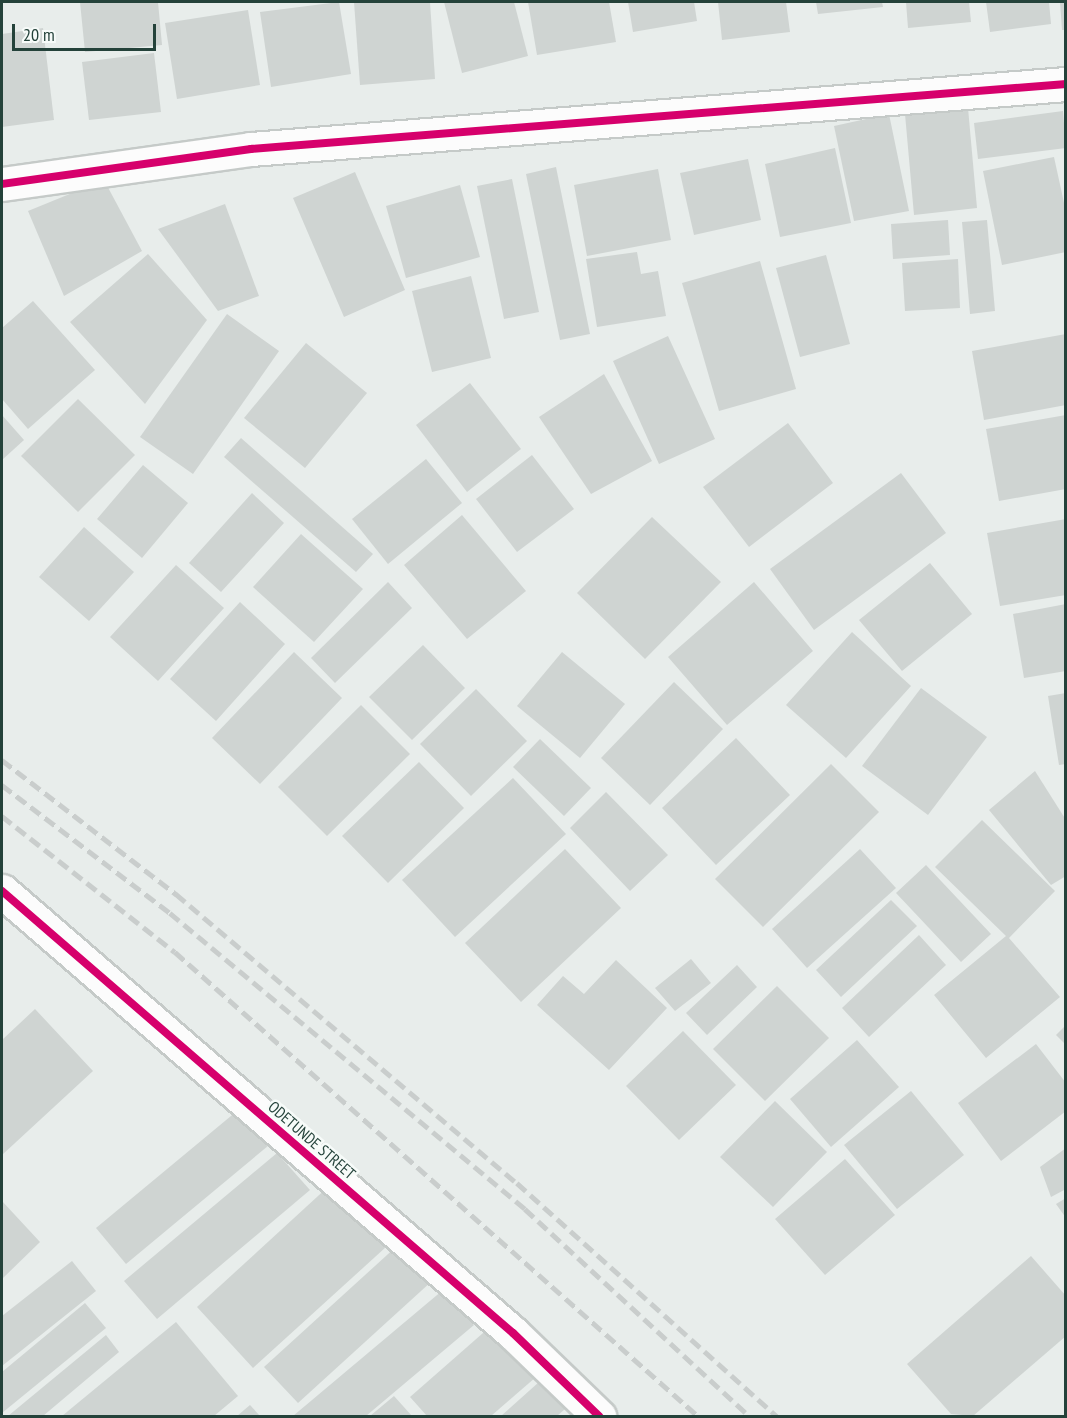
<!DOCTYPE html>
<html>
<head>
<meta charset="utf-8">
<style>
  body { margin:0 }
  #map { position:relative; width:1067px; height:1418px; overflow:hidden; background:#e8edeb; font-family:"PT Sans Narrow",sans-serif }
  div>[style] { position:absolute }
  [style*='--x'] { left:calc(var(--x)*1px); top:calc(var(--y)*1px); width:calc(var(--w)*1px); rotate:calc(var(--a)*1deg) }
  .building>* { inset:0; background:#cfd4d2 }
  .roads { filter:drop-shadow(2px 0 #c5cac8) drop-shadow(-2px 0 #c5cac8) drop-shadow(0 2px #c5cac8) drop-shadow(0 -2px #c5cac8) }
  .street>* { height:33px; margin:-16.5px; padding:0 16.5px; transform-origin:16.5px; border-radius:16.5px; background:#fcfcfc }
  .rail>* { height:4.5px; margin-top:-2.25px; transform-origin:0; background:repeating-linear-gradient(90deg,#c9cdcc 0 12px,transparent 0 18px) }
  .cycleway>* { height:8px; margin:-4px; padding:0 4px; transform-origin:4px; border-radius:4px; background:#d6006c }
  span { translate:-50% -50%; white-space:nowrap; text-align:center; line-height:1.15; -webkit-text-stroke:5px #f7fbf9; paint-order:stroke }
  .street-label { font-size:16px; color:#24423a }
  .frame { position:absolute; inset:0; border:3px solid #24423a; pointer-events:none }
  .scale { position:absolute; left:12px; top:24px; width:144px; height:27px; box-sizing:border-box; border:3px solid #24423a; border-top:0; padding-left:8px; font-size:18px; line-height:21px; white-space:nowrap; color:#24423a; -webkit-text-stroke:4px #f7fbf9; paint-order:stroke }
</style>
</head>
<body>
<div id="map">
  <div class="building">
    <i style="clip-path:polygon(80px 2px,158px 2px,162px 45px,85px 52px)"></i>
    <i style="clip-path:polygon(339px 2px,351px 74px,271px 87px,260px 12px)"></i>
    <i style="clip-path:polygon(354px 2px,430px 2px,435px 79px,360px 85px)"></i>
    <i style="clip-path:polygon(444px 2px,514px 2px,528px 56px,462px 73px)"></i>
    <i style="clip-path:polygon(528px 2px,609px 2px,616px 42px,537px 55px)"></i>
    <i style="clip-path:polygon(628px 2px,694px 2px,697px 21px,633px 32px)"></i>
    <i style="clip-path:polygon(718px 2px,786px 2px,790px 32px,722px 40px)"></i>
    <i style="clip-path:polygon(816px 2px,882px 2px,883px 7px,818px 14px)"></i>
    <i style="clip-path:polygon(906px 2px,969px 2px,971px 22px,908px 28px)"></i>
    <i style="clip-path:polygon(986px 2px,1049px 2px,1051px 24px,990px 32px)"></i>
    <i style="clip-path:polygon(1060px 2px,1066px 2px,1066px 30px,1062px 30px)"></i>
    <i style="clip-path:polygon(248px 10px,260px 85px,177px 99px,165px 23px)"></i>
    <i style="clip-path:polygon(43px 28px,54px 120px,2px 127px,2px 34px)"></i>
    <i style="clip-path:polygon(154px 53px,161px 112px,89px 120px,82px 62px)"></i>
    <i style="clip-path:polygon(968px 108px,977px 208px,914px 215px,905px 114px)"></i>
    <i style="clip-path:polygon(1063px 111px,1066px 148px,978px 159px,974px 123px)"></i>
    <i style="clip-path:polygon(889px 114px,909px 211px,854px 221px,834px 126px)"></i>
    <i style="clip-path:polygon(835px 148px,851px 223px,780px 237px,765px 164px)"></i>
    <i style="clip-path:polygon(1054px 157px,1066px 212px,1066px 252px,1002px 265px,983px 171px)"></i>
    <i style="clip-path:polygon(748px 159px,761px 220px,694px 235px,680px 173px)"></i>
    <i style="clip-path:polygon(556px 167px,590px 334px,560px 340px,526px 174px)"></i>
    <i style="clip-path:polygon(658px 169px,671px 240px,587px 256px,574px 185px)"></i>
    <i style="clip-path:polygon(355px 172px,405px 290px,344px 317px,293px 198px)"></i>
    <i style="clip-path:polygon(512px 179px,539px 312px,504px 319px,477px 186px)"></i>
    <i style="clip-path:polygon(104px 180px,142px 251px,64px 296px,28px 211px)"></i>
    <i style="clip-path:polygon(460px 185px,480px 257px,406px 278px,386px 206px)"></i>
    <i style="clip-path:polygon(225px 204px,259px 296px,218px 311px,158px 229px)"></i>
    <i style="clip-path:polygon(948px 220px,950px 255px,893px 259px,891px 224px)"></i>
    <i style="clip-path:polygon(987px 220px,995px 311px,970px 314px,962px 222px)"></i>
    <i style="clip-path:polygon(637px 252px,641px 274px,658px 271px,666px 316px,597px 327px,586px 259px)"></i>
    <i style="clip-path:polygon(148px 254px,207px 320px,145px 404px,70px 322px)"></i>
    <i style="clip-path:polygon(826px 255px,850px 344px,800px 357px,776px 268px)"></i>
    <i style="clip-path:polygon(958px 259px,960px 308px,905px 311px,902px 263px)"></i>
    <i style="clip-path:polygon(760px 261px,796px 389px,719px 411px,682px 283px)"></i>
    <i style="clip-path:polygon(471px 276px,491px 358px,432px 372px,412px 291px)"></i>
    <i style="clip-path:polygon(33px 301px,95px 370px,28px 429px,2px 399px,2px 328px)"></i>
    <i style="clip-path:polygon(227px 314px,279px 351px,193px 474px,140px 437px)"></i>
    <i style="clip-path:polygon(1066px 334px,1066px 405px,984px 420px,972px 351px)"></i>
    <i style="clip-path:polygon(668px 336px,715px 439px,659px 464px,613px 361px)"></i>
    <i style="clip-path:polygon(306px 343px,367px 393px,305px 468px,244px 418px)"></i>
    <i style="clip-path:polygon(604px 374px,652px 461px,591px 494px,539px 417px)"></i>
    <i style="clip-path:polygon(470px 383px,521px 449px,467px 492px,416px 425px)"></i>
    <i style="clip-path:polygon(78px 399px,135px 455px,78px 512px,21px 456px)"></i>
    <i style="clip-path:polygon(2px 415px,24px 440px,2px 460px)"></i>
    <i style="clip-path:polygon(1066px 415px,1066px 489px,999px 501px,986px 429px)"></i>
    <i style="clip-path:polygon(788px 423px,833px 483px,749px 547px,703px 487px)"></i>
    <i style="clip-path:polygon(241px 438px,373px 554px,356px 572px,224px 457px)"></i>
    <i style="clip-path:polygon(532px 455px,574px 509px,517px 552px,476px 499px)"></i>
    <i style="clip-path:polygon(426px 459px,462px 503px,388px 564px,352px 519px)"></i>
    <i style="clip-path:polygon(143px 465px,188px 503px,142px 558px,97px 519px)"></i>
    <i style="clip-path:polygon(901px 473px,946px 533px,814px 630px,770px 569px)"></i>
    <i style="clip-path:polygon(252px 493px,284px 523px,221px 592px,189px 563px)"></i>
    <i style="clip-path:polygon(462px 515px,526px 591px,467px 639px,404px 565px)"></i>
    <i style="clip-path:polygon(652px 517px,721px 582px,645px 659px,577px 593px)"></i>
    <i style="clip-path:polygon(1066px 519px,1066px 595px,1000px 606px,987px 533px)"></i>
    <i style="clip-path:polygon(84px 527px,134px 572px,89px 621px,39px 577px)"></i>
    <i style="clip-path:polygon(301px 534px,363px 589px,314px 642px,253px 587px)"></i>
    <i style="clip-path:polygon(930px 563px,972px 614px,902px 671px,859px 620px)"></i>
    <i style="clip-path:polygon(176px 565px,224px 608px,158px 681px,110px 637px)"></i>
    <i style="clip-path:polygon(388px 582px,412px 608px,335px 683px,311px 658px)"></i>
    <i style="clip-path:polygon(754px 582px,813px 651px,727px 725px,668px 657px)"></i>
    <i style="clip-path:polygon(240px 602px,285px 644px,216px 721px,170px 679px)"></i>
    <i style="clip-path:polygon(1066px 604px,1066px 671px,1024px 678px,1013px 614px)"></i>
    <i style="clip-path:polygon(852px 632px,911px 686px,846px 758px,786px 705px)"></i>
    <i style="clip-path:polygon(423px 645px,465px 688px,412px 740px,369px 697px)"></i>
    <i style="clip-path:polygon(294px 652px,342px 698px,260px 784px,212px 738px)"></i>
    <i style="clip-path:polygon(562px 652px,625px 704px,580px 758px,517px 706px)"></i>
    <i style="clip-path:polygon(674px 682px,723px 729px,650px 805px,601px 758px)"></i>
    <i style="clip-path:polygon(921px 688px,987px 737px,928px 815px,862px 766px)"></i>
    <i style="clip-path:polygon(476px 689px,527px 741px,471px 796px,420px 744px)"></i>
    <i style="clip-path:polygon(1066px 693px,1066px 764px,1059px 765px,1048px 696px)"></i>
    <i style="clip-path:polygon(361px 705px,410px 754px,327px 836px,278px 787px)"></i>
    <i style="clip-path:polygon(736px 738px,790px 795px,716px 865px,662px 808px)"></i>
    <i style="clip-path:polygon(540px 739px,591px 788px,564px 816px,513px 767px)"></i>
    <i style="clip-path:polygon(419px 762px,464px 808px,388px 883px,342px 836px)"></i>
    <i style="clip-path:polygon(831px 764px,879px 812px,763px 927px,715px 879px)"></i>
    <i style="clip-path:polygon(1035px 771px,1066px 820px,1066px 876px,1051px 885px,989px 810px)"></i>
    <i style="clip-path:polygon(513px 778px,566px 834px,455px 937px,402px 880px)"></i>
    <i style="clip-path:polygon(606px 792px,668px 855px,630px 891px,570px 828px)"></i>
    <i style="clip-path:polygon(982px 820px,1055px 891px,1009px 938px,1060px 997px,986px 1058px,934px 995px,1006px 936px,935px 867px)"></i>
    <i style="clip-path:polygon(565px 849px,621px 908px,521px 1002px,465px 943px)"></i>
    <i style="clip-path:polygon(860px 849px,896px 888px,807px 968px,772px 929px)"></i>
    <i style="clip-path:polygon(926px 865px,991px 934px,961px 962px,896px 893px)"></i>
    <i style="clip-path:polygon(891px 900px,917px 926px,841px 997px,816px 970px)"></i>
    <i style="clip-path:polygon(919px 935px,946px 965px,869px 1037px,842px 1008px)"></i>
    <i style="clip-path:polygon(691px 959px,711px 983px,675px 1011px,655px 988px)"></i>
    <i style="clip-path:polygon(616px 960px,667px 1008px,609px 1070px,537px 1005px,563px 976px,584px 994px)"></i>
    <i style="clip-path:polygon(737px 965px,757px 987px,707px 1035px,686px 1013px)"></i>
    <i style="clip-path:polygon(777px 986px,829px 1038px,765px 1101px,713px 1049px)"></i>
    <i style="clip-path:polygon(35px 1009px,93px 1071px,2px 1155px,2px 1040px)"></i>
    <i style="clip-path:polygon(1066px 1025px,1066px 1045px,1056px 1035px)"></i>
    <i style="clip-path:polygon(683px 1031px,736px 1085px,679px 1140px,626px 1086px)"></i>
    <i style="clip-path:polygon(857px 1040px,899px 1087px,831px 1147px,790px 1099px)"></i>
    <i style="clip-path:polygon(1036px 1044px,1066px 1083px,1066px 1111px,1001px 1161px,958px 1103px)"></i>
    <i style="clip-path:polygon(911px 1091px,964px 1155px,897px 1209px,844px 1145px)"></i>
    <i style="clip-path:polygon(775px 1101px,827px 1152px,773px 1207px,720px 1157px)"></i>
    <i style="clip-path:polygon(243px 1106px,274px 1141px,126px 1264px,96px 1228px)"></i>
    <i style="clip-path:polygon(1066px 1148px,1066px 1189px,1051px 1197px,1040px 1167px)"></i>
    <i style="clip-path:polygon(277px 1153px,310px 1190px,157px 1319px,124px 1281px)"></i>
    <i style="clip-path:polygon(845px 1159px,895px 1215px,825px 1275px,775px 1219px)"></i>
    <i style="clip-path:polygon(330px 1185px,386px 1247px,253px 1368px,197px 1307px)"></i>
    <i style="clip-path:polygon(1066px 1198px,1066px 1218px,1056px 1204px)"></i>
    <i style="clip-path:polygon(2px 1201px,40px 1242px,2px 1279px)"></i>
    <i style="clip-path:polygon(398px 1245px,432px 1281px,298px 1403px,264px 1367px)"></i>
    <i style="clip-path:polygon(1031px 1256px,1066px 1296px,1066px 1336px,973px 1416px,951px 1414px,907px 1364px)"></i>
    <i style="clip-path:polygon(72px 1261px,96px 1291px,2px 1366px,2px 1316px)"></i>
    <i style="clip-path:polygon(443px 1290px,474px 1325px,366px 1416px,293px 1416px)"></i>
    <i style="clip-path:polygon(85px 1303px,106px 1328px,2px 1413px,2px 1372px)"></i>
    <i style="clip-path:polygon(176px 1322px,238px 1396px,214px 1416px,62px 1416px)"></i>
    <i style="clip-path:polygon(491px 1326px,536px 1377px,491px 1416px,427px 1416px,410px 1397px)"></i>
    <i style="clip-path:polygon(106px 1335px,119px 1352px,43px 1416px,8px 1416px)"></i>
    <i style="clip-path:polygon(539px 1382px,565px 1409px,557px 1416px,501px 1416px)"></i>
    <i style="clip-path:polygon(394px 1396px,412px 1416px,370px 1416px)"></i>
    <i style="clip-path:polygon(250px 1405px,260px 1416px,237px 1416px)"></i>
  </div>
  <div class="roads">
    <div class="street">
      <i style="--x:2;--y:184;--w:251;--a:-8"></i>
      <i style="--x:251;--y:149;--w:818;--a:-4.56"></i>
      <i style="--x:2;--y:891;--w:676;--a:40.86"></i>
      <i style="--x:513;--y:1333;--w:120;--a:44"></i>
    </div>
  </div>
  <div class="rail">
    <i style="--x:2;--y:760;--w:220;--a:37.6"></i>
    <i style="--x:176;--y:894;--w:447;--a:40.3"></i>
    <i style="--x:517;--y:1183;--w:349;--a:41.9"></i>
    <i style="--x:2;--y:785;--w:211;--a:37.3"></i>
    <i style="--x:170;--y:913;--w:462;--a:39.8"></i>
    <i style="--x:525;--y:1209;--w:305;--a:42.7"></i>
    <i style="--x:2;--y:816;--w:220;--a:38.2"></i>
    <i style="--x:175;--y:952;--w:699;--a:41.58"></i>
  </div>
  <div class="cycleway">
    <i style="--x:2;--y:184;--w:251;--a:-8"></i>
    <i style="--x:251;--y:149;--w:818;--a:-4.56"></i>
    <i style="--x:2;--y:891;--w:676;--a:40.86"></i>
    <i style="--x:513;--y:1333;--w:120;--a:44"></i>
  </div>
  <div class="street-label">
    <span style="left:312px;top:1140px;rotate:41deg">ODETUNDE STREET</span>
  </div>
  <div class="frame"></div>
  <div class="scale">20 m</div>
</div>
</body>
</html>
